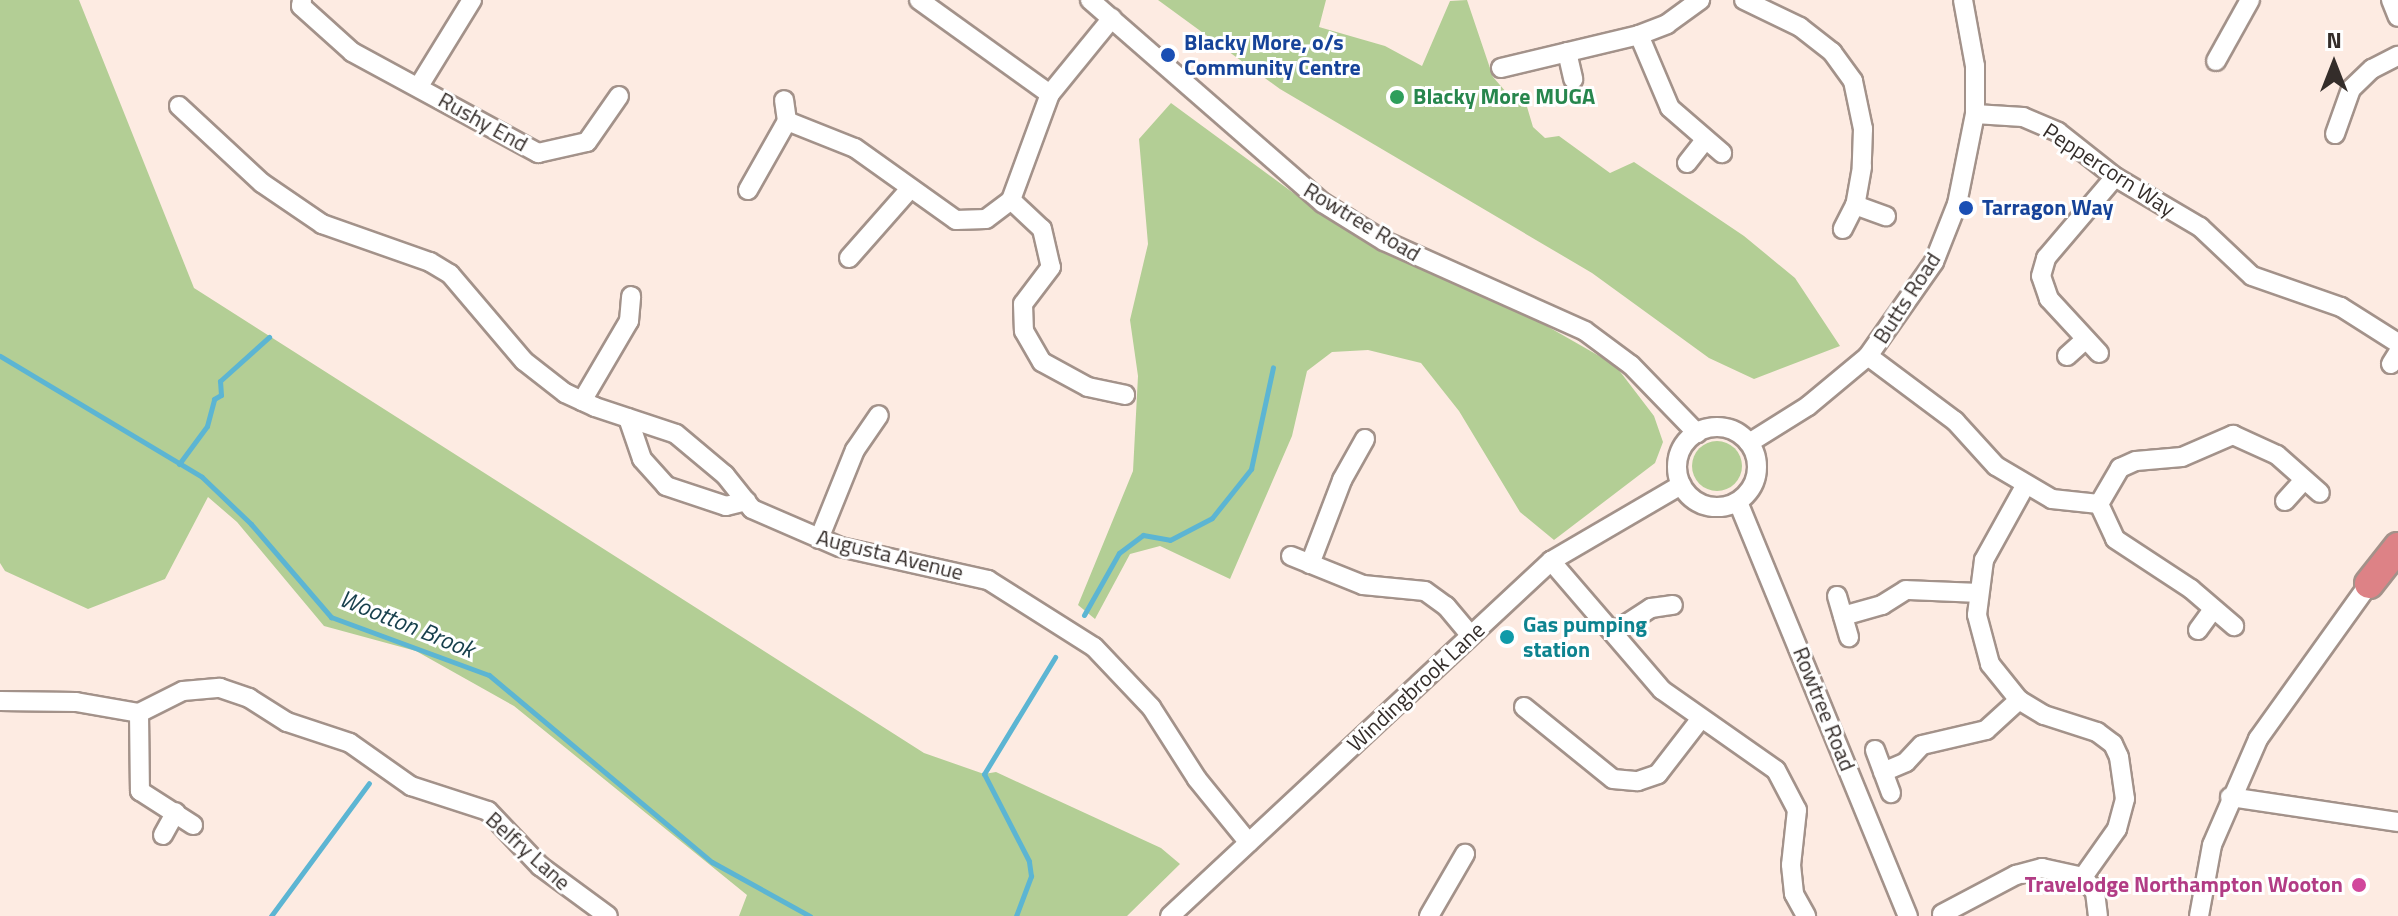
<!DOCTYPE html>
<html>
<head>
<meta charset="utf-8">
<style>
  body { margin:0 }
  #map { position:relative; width:2398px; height:916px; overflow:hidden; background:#fdebe2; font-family:"Titillium Web",sans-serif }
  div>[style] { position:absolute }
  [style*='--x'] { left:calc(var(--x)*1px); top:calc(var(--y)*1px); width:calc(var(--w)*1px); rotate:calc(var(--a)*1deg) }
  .green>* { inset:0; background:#b3ce95 }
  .round { border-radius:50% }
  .stream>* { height:5px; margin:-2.5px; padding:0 2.5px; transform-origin:2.5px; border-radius:2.5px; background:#5cb5d3 }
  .roads { filter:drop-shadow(2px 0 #a3928a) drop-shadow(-2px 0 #a3928a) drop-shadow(0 2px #a3928a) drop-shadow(0 -2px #a3928a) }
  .minor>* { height:18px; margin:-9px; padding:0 9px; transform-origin:9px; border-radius:9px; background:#fff }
  .minor>.ring { margin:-9px; padding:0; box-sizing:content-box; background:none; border:18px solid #fff; border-radius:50% }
  .highway>* { height:28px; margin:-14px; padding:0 14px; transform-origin:14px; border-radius:14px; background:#dd8286 }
  .dots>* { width:22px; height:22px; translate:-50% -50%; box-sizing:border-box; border:4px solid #fff; border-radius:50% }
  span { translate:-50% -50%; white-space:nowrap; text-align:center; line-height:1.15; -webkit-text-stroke:6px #fff; paint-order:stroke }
  .transit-label { font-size:22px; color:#164399; font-weight:700 }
  .left { translate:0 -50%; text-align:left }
  .leisure-label { font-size:22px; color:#27864d; font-weight:700 }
  .street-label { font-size:22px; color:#342d2a }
  .culture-label { font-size:22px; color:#0d838f; font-weight:700 }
  .hotel-label { font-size:22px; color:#b23c85; font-weight:700 }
  .right { translate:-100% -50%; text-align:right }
  .water-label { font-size:24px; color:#163f4c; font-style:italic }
  .north { position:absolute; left:2294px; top:24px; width:80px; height:80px; -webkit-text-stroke:6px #fff; paint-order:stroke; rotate:0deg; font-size:22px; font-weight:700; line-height:32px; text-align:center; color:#342d2a }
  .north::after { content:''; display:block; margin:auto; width:28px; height:36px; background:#342d2a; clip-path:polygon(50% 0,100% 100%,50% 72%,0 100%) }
</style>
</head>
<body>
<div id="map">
  <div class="green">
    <i style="clip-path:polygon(0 0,79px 0,194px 288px,924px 753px,984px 774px,996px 772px,1161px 848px,1180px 864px,1127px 916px,739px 916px,747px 895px,514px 706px,416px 651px,324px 626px,237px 522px,208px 497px,165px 579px,88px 609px,5px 571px,0 563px)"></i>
    <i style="clip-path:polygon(1158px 0,1326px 0,1319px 27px,1385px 46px,1422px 66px,1450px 1px,1467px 0,1493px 77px,1506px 92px,1522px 90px,1533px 127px,1545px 138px,1559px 136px,1610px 173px,1634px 162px,1744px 236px,1795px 278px,1840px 346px,1754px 379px,1709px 358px,1592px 273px,1280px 89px)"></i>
    <i style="clip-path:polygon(1171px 103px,1330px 220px,1524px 313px,1615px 365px,1654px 416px,1663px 442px,1655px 463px,1554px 540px,1520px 512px,1459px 411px,1421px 363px,1368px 350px,1332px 352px,1307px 371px,1292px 436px,1230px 579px,1160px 546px,1130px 554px,1095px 619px,1078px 605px,1133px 471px,1138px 376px,1130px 320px,1148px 244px,1139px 139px)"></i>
    <i class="round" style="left:1692px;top:441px;width:50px;height:50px"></i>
  </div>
  <div class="stream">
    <i style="--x:0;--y:356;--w:235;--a:30.9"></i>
    <i style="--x:202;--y:477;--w:68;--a:43.8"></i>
    <i style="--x:251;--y:524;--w:123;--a:49.3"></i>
    <i style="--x:331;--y:617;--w:168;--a:20.2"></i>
    <i style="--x:489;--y:675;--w:291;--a:40"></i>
    <i style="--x:712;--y:862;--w:112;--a:28.9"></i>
    <i style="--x:179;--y:464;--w:47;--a:-53.6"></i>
    <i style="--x:207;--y:426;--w:28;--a:-75"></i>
    <i style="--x:214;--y:399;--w:8;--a:-30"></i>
    <i style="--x:221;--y:395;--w:14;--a:-94"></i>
    <i style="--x:220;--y:381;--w:66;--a:-41.9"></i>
    <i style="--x:1084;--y:615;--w:71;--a:-60.6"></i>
    <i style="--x:1119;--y:553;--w:30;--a:-37"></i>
    <i style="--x:1143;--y:535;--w:27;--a:10"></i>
    <i style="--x:1170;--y:540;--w:47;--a:-27.6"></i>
    <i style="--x:1212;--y:518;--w:63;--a:-51.5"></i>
    <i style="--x:1251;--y:469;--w:104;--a:-77.8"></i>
    <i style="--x:271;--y:916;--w:165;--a:-53.6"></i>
    <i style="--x:1016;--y:916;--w:43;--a:-69.4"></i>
    <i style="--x:1031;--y:876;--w:15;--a:-98"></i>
    <i style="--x:1029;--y:861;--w:98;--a:-117.3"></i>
    <i style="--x:984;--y:774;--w:137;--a:-58.7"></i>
  </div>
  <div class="roads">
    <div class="minor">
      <i style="--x:302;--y:0;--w:6;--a:99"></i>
      <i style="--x:301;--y:6;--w:69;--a:42"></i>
      <i style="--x:352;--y:52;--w:212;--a:28.5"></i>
      <i style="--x:538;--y:153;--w:50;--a:-12.7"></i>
      <i style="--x:587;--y:142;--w:56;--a:-55.2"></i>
      <i style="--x:919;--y:0;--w:161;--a:35.7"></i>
      <i style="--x:1090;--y:0;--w:309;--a:41.1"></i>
      <i style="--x:1323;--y:203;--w:72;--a:31.9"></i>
      <i style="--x:1384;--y:241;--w:220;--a:24.1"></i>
      <i style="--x:1585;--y:331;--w:57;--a:36.5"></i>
      <i style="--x:1631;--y:365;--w:95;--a:45.9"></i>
      <i style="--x:1744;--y:0;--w:62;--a:25.7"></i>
      <i style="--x:1800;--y:27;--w:41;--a:38"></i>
      <i style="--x:1832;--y:52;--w:36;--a:54"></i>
      <i style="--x:1853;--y:81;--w:49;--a:78.2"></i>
      <i style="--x:1863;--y:129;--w:38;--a:92"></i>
      <i style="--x:1862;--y:167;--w:39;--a:100"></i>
      <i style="--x:1855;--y:205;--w:27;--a:117"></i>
      <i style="--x:2391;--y:0;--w:18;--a:68"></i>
      <i style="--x:1639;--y:35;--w:79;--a:67"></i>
      <i style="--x:1670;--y:108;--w:69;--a:40.9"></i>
      <i style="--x:1567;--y:52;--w:28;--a:77"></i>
      <i style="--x:2216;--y:61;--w:70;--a:-60.9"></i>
      <i style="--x:1501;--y:68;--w:142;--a:-13.4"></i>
      <i style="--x:1639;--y:35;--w:30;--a:-21"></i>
      <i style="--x:1667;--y:24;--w:41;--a:-36"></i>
      <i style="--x:419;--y:86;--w:101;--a:-58.4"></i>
      <i style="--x:179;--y:106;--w:113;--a:42.9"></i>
      <i style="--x:262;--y:183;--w:73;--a:34.3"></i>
      <i style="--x:322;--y:224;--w:114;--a:19.4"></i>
      <i style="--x:430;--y:262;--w:23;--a:31"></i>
      <i style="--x:450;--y:274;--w:114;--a:49.6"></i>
      <i style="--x:524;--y:361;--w:52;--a:38"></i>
      <i style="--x:565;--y:393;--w:33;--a:25"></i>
      <i style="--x:595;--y:407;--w:85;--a:18.4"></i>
      <i style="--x:676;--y:434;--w:64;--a:39.9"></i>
      <i style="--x:725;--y:475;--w:43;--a:51.5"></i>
      <i style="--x:752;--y:509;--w:96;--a:23.4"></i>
      <i style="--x:840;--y:547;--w:152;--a:12.6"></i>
      <i style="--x:988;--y:580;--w:125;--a:32.3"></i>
      <i style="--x:1094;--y:647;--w:83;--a:46.5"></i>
      <i style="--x:1151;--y:707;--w:85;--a:57.4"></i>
      <i style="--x:1197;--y:779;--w:82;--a:50.9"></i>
      <i style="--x:1975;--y:114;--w:48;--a:3.6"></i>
      <i style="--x:2023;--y:117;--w:38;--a:23"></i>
      <i style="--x:2058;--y:132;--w:73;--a:38.3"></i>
      <i style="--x:2115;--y:177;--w:99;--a:30.5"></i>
      <i style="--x:2200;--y:227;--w:71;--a:43.3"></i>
      <i style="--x:2252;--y:276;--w:94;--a:19.2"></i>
      <i style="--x:2341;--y:307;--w:67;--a:32.3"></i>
      <i style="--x:787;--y:121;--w:73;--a:21.7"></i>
      <i style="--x:855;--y:148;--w:124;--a:35.5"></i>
      <i style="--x:956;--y:220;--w:30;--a:-2"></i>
      <i style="--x:986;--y:219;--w:31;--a:-37"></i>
      <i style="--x:1011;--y:200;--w:113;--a:-69.8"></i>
      <i style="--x:1050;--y:94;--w:98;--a:-50.8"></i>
      <i style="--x:2335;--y:134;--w:48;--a:-70.4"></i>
      <i style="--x:2351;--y:89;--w:29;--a:-44"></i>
      <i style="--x:2372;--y:69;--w:29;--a:-27"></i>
      <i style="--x:1687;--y:163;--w:28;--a:-52"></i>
      <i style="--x:748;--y:190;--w:79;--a:-60.5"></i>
      <i style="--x:787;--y:121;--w:21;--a:-98"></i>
      <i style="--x:1011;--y:200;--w:42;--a:43.1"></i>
      <i style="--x:1042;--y:229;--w:39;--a:77"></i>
      <i style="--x:1051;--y:267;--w:46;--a:127.1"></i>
      <i style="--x:1023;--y:304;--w:27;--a:88"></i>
      <i style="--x:1024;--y:331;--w:36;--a:60"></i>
      <i style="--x:1042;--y:362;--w:52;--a:28.5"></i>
      <i style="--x:1088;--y:387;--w:38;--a:12"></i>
      <i style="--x:1855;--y:205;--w:33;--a:20"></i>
      <i style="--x:849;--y:258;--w:91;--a:-48.6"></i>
      <i style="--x:2099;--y:353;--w:74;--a:-132.8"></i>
      <i style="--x:2049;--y:299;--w:24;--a:-109"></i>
      <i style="--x:2041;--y:276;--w:19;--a:-74"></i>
      <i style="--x:2046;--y:258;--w:106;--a:-49.6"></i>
      <i style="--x:1868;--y:356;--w:109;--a:36.8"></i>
      <i style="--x:1955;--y:421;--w:61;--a:47.7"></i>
      <i style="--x:1996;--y:466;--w:65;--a:30.5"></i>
      <i style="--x:2052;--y:499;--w:47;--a:6.1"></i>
      <i style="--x:2099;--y:504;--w:42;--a:-59.7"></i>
      <i style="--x:2120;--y:468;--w:17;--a:-24"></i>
      <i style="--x:2136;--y:461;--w:46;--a:-5"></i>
      <i style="--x:2182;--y:457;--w:56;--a:-23.3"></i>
      <i style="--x:2233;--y:435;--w:48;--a:24.4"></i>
      <i style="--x:2277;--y:455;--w:57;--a:41.5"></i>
      <i style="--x:2067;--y:356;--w:25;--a:-42"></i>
      <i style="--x:2391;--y:364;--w:13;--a:-58"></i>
      <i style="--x:582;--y:401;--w:93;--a:-59.6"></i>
      <i style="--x:629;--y:321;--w:25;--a:-85"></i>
      <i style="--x:628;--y:418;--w:43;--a:71.1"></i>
      <i style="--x:642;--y:459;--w:36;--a:48"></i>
      <i style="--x:666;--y:486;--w:63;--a:18.4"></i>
      <i style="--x:726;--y:506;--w:21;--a:-14"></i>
      <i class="ring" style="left:1677px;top:427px;width:62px;height:62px"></i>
      <i style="--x:1749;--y:443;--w:70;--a:-32.1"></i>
      <i style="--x:1808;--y:406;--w:78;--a:-39.8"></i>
      <i style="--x:1868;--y:356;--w:115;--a:-54.9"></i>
      <i style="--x:1934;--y:262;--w:62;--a:-68.4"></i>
      <i style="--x:1957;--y:204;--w:92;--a:-78.7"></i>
      <i style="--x:1975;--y:114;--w:48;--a:-90"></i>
      <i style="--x:1975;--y:66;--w:67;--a:-100.3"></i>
      <i style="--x:2025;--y:486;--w:85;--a:119"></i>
      <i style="--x:1984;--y:560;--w:55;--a:97.3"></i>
      <i style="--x:1977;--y:615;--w:51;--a:75.1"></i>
      <i style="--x:1990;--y:664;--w:46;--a:51.1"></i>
      <i style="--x:2019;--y:700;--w:29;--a:31"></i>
      <i style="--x:2044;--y:715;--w:56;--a:17.8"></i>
      <i style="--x:2097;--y:732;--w:20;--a:37"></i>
      <i style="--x:2113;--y:744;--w:14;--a:65"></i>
      <i style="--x:2119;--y:757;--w:42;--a:81.9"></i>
      <i style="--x:2125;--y:799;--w:31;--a:105"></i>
      <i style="--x:2117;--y:829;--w:59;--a:125.3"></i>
      <i style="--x:2285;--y:501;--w:27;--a:-48"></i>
      <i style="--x:1738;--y:502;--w:448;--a:67.7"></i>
      <i style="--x:2099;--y:504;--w:38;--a:65"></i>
      <i style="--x:2115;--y:539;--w:91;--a:33.3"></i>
      <i style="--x:2191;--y:589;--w:57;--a:40.7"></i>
      <i style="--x:819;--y:539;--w:96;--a:-68"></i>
      <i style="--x:855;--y:450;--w:42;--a:-55.6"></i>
      <i style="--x:1291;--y:556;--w:78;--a:21.9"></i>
      <i style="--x:1363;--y:585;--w:62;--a:5.5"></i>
      <i style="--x:1425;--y:591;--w:26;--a:36"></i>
      <i style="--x:1446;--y:606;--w:38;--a:50"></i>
      <i style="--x:1551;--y:561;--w:170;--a:49.3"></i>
      <i style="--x:1662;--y:690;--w:139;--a:35.1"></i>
      <i style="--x:1776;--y:770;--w:45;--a:62.3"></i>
      <i style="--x:1797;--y:810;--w:55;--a:96.2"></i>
      <i style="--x:1791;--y:865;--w:29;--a:84"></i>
      <i style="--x:1794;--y:894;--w:25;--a:61"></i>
      <i style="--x:1310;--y:564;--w:90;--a:-69.1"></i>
      <i style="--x:1342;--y:480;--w:47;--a:-60.7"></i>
      <i style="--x:1837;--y:596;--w:43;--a:73.7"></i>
      <i style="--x:1843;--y:616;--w:41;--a:-15.8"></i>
      <i style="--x:1882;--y:605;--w:28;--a:-32"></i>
      <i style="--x:1906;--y:590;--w:71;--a:2.4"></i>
      <i style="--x:2198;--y:630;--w:26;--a:-54"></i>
      <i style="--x:1614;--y:632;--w:44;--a:-33"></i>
      <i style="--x:1651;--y:608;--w:22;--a:-8"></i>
      <i style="--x:0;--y:701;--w:76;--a:0.8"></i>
      <i style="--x:76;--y:702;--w:64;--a:9.9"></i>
      <i style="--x:139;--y:713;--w:78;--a:89.3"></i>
      <i style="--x:140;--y:791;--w:63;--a:32.7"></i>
      <i style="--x:1524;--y:707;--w:114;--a:39"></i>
      <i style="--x:1613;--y:779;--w:25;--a:5"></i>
      <i style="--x:1638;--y:781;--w:21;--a:-19"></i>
      <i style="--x:1658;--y:774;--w:67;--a:-52.3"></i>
      <i style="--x:139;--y:713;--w:49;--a:-26.6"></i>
      <i style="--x:183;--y:691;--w:37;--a:-5"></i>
      <i style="--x:220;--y:688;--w:31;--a:19"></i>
      <i style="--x:249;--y:698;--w:45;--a:32.3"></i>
      <i style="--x:287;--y:722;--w:66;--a:18.4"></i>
      <i style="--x:350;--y:743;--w:75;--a:35.2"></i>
      <i style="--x:411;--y:786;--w:81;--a:18"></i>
      <i style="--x:488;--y:811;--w:76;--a:46.6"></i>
      <i style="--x:540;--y:866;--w:84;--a:36.3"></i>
      <i style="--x:1875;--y:750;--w:46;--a:69.6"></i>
      <i style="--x:1883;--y:772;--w:25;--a:-23"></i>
      <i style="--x:1906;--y:762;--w:23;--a:-47"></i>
      <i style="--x:1922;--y:745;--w:66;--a:-13.2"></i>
      <i style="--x:1986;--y:730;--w:45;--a:-42.3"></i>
      <i style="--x:2230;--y:797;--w:170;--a:8.5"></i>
      <i style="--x:163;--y:835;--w:26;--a:-61"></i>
      <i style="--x:1942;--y:914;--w:84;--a:-27.8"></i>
      <i style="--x:2016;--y:875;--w:27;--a:-15"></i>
      <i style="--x:2042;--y:868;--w:42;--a:12.4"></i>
      <i style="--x:2083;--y:877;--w:19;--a:51"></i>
      <i style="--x:2095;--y:892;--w:24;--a:83"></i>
      <i style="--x:1170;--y:916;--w:521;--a:-42.98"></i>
      <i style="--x:1551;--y:561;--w:151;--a:-30.3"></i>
      <i style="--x:1429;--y:916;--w:72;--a:-59.9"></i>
      <i style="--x:2199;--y:916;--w:72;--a:-79.6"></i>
      <i style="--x:2212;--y:845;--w:116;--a:-66.5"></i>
      <i style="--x:2258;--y:739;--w:191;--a:-54.4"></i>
    </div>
    <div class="highway">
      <i style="--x:2369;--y:584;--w:47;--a:-51.9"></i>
    </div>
  </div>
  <div class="dots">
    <i style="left:1168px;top:55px;background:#1a4fb4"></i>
    <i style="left:1397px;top:97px;background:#2e9e5b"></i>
    <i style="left:1966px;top:208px;background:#1a4fb4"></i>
    <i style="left:1507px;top:637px;background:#0f9aa8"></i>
    <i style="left:2359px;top:885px;background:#d1479c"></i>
  </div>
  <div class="transit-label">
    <span class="left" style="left:1184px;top:55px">Blacky More, o/s<br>Community Centre</span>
    <span class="left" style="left:1982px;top:208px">Tarragon Way</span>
  </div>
  <div class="leisure-label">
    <span class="left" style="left:1413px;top:97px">Blacky More MUGA</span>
  </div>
  <div class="street-label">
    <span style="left:483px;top:122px;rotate:29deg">Rushy End</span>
    <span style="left:2109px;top:170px;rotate:33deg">Peppercorn Way</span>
    <span style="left:1362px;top:222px;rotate:31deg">Rowtree Road</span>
    <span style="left:1907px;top:298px;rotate:-57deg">Butts Road</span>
    <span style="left:890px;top:555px;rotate:14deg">Augusta Avenue</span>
    <span style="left:1416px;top:687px;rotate:-43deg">Windingbrook Lane</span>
    <span style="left:1824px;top:709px;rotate:68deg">Rowtree Road</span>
    <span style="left:528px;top:851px;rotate:42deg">Belfry Lane</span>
  </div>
  <div class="culture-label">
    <span class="left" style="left:1523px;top:637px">Gas pumping<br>station</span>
  </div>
  <div class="hotel-label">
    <span class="right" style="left:2343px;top:885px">Travelodge Northampton Wooton</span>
  </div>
  <div class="water-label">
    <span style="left:407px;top:624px;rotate:22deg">Wootton Brook</span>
  </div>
  <div class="north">N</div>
</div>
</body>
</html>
